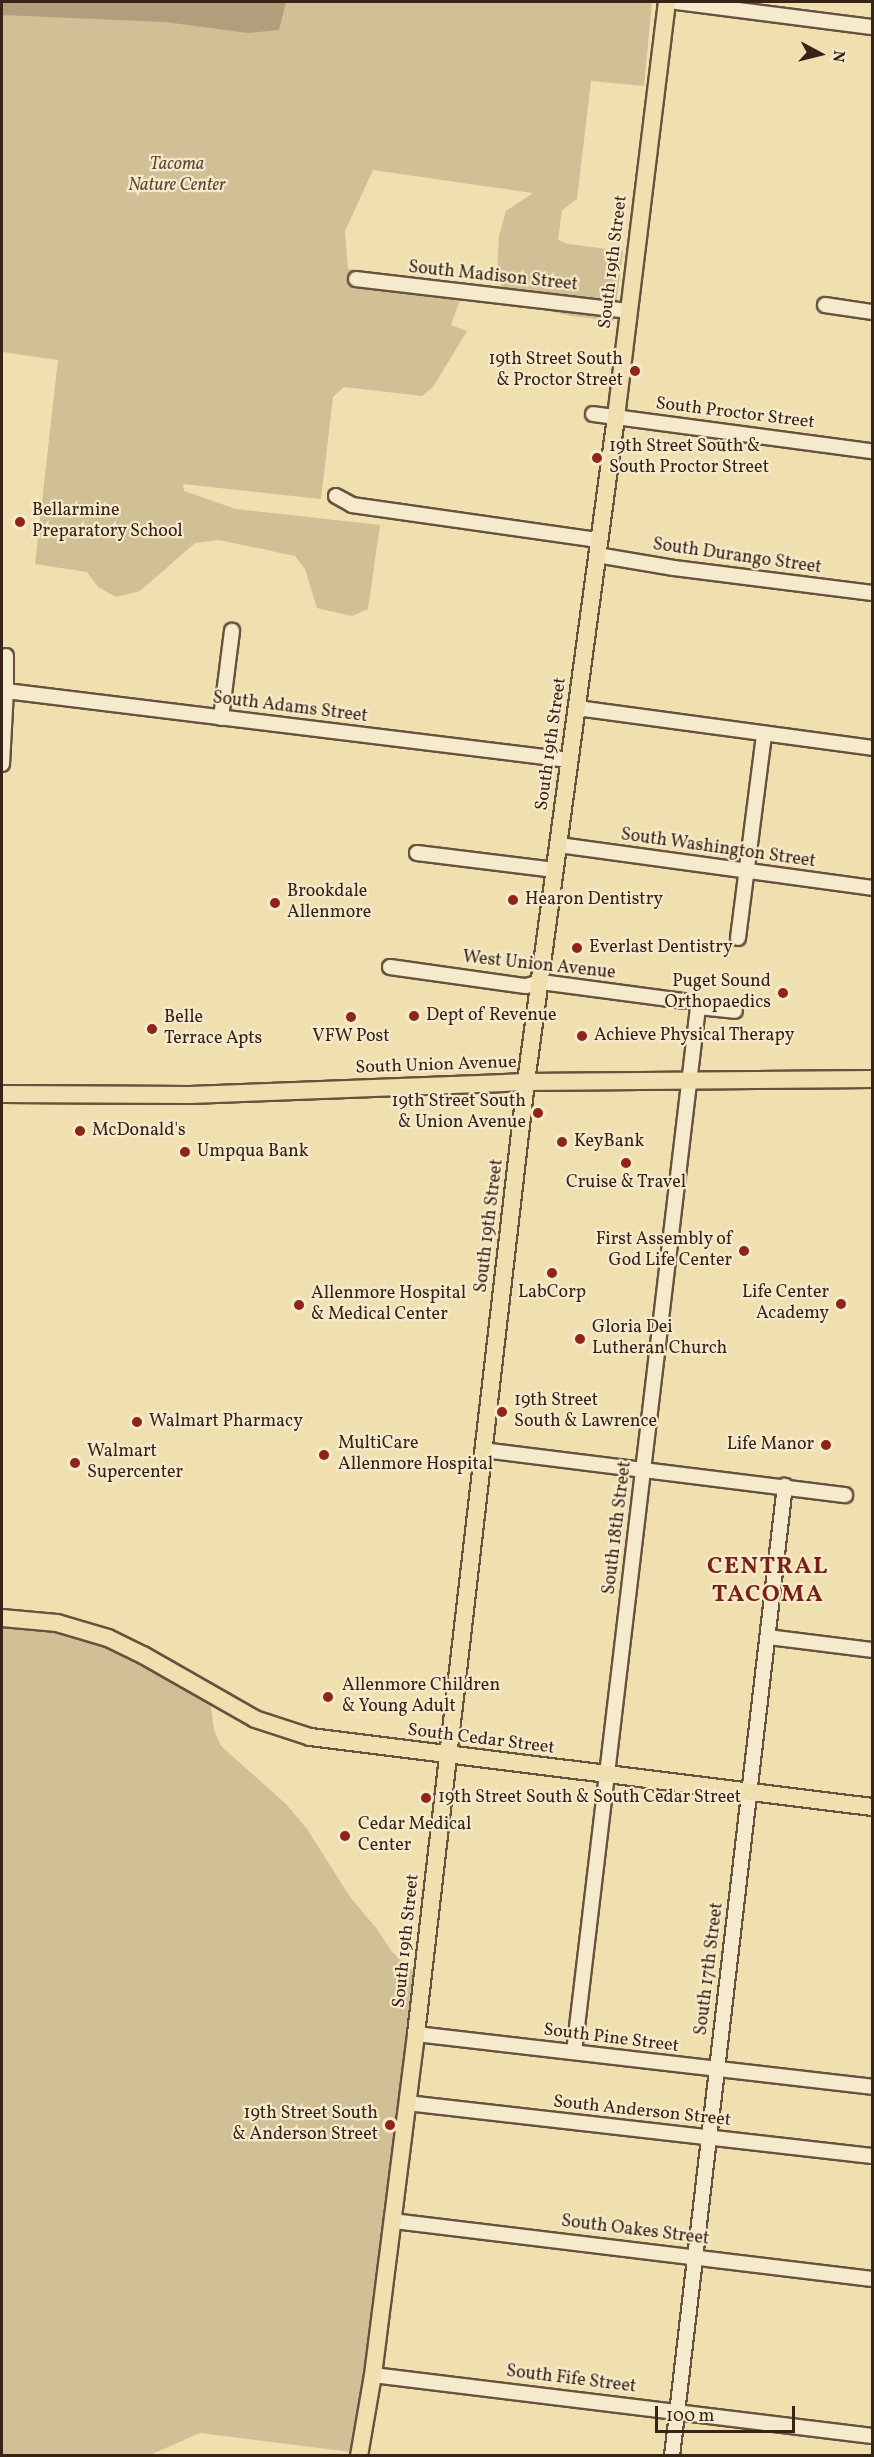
<!DOCTYPE html>
<html>
<head>
<meta charset="utf-8">
<style>
  body { margin:0 }
  #map { position:relative; width:874px; height:2457px; overflow:hidden; background:#f0dfaf; font-family:Vollkorn,serif }
  div>[style] { position:absolute }
  [style*='--x'] { left:calc(var(--x)*1px); top:calc(var(--y)*1px); width:calc(var(--w)*1px); rotate:calc(var(--a)*1deg) }
  .green>* { inset:0; background:#d1bf95 }
  .water>* { inset:0; background:#b19f7c }
  .roads { filter:drop-shadow(2px 0 #66523e) drop-shadow(-2px 0 #66523e) drop-shadow(0 2px #66523e) drop-shadow(0 -2px #66523e) }
  .minor>* { height:14px; margin:-7px; padding:0 7px; transform-origin:7px; border-radius:7px; background:#f5eacb }
  .major>* { height:16px; margin:-8px; padding:0 8px; transform-origin:8px; border-radius:8px; background:#f0dfaf }
  .dots>* { width:16px; height:16px; translate:-50% -50%; box-sizing:border-box; border:3px solid #f5eacb; border-radius:50% }
  span { translate:-50% -50%; white-space:nowrap; text-align:center; line-height:1.15; -webkit-text-stroke:4.5px #f5eacb; paint-order:stroke }
  .park-label { font-size:18px; color:#5e4a37; font-style:italic }
  .street-label { font-size:18px; color:#382318 }
  .poi-label { font-size:18px; color:#382318 }
  .right { translate:-100% -50%; text-align:right }
  .left { translate:0 -50%; text-align:left }
  .district-label { font-size:24px; color:#7a1f14; font-weight:700; letter-spacing:1.5px }
  .frame { position:absolute; inset:0; border:3px solid #382318; pointer-events:none }
  .north { position:absolute; left:790px; top:24px; width:60px; height:60px; -webkit-text-stroke:4px #f5eacb; paint-order:stroke; rotate:97deg; font-size:16px; font-weight:700; line-height:24px; text-align:center; color:#382318 }
  .north::after { content:''; display:block; margin:auto; width:21px; height:27px; background:#382318; clip-path:polygon(50% 0,100% 100%,50% 72%,0 100%) }
  .scale { position:absolute; left:655px; top:2406px; width:140px; height:27px; box-sizing:border-box; border:3px solid #382318; border-top:0; padding-left:8px; font-size:18px; line-height:21px; white-space:nowrap; color:#382318; -webkit-text-stroke:4px #f5eacb; paint-order:stroke }
</style>
</head>
<body>
<div id="map">
  <div class="green">
    <i style="clip-path:polygon(2px 2px,652px 2px,644px 86px,591px 81px,577px 199px,562px 210px,558px 240px,568px 244px,623px 251px,614px 321px,571px 316px,514px 303px,503px 292px,497px 270px,499px 236px,506px 211px,533px 193px,373px 170px,345px 231px,348px 269px,428px 279px,426px 295px,461px 297px,451px 325px,467px 331px,433px 387px,422px 396px,344px 387px,333px 397px,321px 499px,183px 484px,184px 491px,236px 509px,380px 525px,368px 609px,352px 616px,317px 608px,305px 569px,295px 556px,219px 540px,195px 543px,140px 591px,116px 597px,98px 587px,87px 572px,35px 564px,58px 360px,2px 352px)"></i>
    <i style="clip-path:polygon(2px 1618px,81px 1629px,210px 1700px,214px 1730px,221px 1746px,286px 1804px,307px 1829px,350px 1897px,377px 1929px,392px 1952px,417px 1975px,359px 2453px,200px 2433px,150px 2455px,2px 2456px)"></i>
  </div>
  <div class="water">
    <i style="clip-path:polygon(2px 2px,286px 2px,279px 30px,248px 33px,165px 22px,2px 15px)"></i>
  </div>
  <div class="roads">
    <div class="minor">
      <i style="--x:676;--y:2;--w:198;--a:7.3"></i>
      <i style="--x:356;--y:279;--w:273;--a:6.7"></i>
      <i style="--x:825;--y:305;--w:48;--a:8.5"></i>
      <i style="--x:593;--y:414;--w:281;--a:7.6"></i>
      <i style="--x:336;--y:496;--w:18;--a:29"></i>
      <i style="--x:352;--y:505;--w:249;--a:8.1"></i>
      <i style="--x:597;--y:555;--w:78;--a:9.6"></i>
      <i style="--x:674;--y:568;--w:200;--a:7.2"></i>
      <i style="--x:6;--y:691;--w:567;--a:6.99"></i>
      <i style="--x:577;--y:708;--w:298;--a:7.7"></i>
      <i style="--x:221;--y:718;--w:88;--a:-82.8"></i>
      <i style="--x:2;--y:764;--w:73;--a:-86.9"></i>
      <i style="--x:6;--y:691;--w:35;--a:-90"></i>
      <i style="--x:559;--y:845;--w:316;--a:7.8"></i>
      <i style="--x:417;--y:853;--w:139;--a:7"></i>
      <i style="--x:738;--y:938;--w:206;--a:-82.7"></i>
      <i style="--x:390;--y:967;--w:137;--a:8"></i>
      <i style="--x:526;--y:986;--w:16;--a:-15"></i>
      <i style="--x:541;--y:982;--w:143;--a:7.6"></i>
      <i style="--x:483;--y:1450;--w:365;--a:7.1"></i>
      <i style="--x:768;--y:1637;--w:105;--a:7.1"></i>
      <i style="--x:416;--y:2034;--w:459;--a:6.6"></i>
      <i style="--x:574;--y:2052;--w:1035;--a:-83.23"></i>
      <i style="--x:696;--y:1024;--w:17;--a:-83"></i>
      <i style="--x:698;--y:1007;--w:37;--a:6"></i>
      <i style="--x:407;--y:2103;--w:468;--a:6.5"></i>
      <i style="--x:393;--y:2221;--w:482;--a:6.9"></i>
      <i style="--x:373;--y:2375;--w:503;--a:6.97"></i>
      <i style="--x:672;--y:2456;--w:977;--a:-83.36"></i>
    </div>
    <div class="major">
      <i style="--x:2;--y:1094;--w:188;--a:0.3"></i>
      <i style="--x:190;--y:1095;--w:336;--a:-2.2"></i>
      <i style="--x:526;--y:1082;--w:346;--a:-0.5"></i>
      <i style="--x:2;--y:1618;--w:55;--a:5.2"></i>
      <i style="--x:57;--y:1623;--w:53;--a:16.4"></i>
      <i style="--x:108;--y:1638;--w:39;--a:26"></i>
      <i style="--x:143;--y:1655;--w:129;--a:29.7"></i>
      <i style="--x:255;--y:1719;--w:58;--a:18.1"></i>
      <i style="--x:310;--y:1737;--w:566;--a:7.1"></i>
      <i style="--x:359;--y:2456;--w:82;--a:-80.2"></i>
      <i style="--x:373;--y:2375;--w:344;--a:-82.8"></i>
      <i style="--x:416;--y:2034;--w:958;--a:-83.41"></i>
      <i style="--x:526;--y:1082;--w:671;--a:-82.29"></i>
      <i style="--x:616;--y:417;--w:418;--a:-83"></i>
    </div>
  </div>
  <div class="dots">
    <i style="left:635px;top:371px;background:#8f2418"></i>
    <i style="left:597px;top:458px;background:#8f2418"></i>
    <i style="left:20px;top:522px;background:#8f2418"></i>
    <i style="left:513px;top:900px;background:#8f2418"></i>
    <i style="left:275px;top:903px;background:#8f2418"></i>
    <i style="left:577px;top:948px;background:#8f2418"></i>
    <i style="left:783px;top:993px;background:#8f2418"></i>
    <i style="left:414px;top:1016px;background:#8f2418"></i>
    <i style="left:351px;top:1017px;background:#8f2418"></i>
    <i style="left:152px;top:1029px;background:#8f2418"></i>
    <i style="left:582px;top:1036px;background:#8f2418"></i>
    <i style="left:538px;top:1113px;background:#8f2418"></i>
    <i style="left:80px;top:1131px;background:#8f2418"></i>
    <i style="left:562px;top:1142px;background:#8f2418"></i>
    <i style="left:185px;top:1152px;background:#8f2418"></i>
    <i style="left:626px;top:1163px;background:#8f2418"></i>
    <i style="left:744px;top:1251px;background:#8f2418"></i>
    <i style="left:552px;top:1273px;background:#8f2418"></i>
    <i style="left:841px;top:1304px;background:#8f2418"></i>
    <i style="left:299px;top:1305px;background:#8f2418"></i>
    <i style="left:580px;top:1339px;background:#8f2418"></i>
    <i style="left:502px;top:1412px;background:#8f2418"></i>
    <i style="left:137px;top:1422px;background:#8f2418"></i>
    <i style="left:826px;top:1445px;background:#8f2418"></i>
    <i style="left:324px;top:1455px;background:#8f2418"></i>
    <i style="left:75px;top:1463px;background:#8f2418"></i>
    <i style="left:328px;top:1697px;background:#8f2418"></i>
    <i style="left:426px;top:1798px;background:#8f2418"></i>
    <i style="left:345px;top:1836px;background:#8f2418"></i>
    <i style="left:390px;top:2125px;background:#8f2418"></i>
  </div>
  <div class="park-label">
    <span style="left:177px;top:176px">Tacoma<br>Nature Center</span>
  </div>
  <div class="street-label">
    <span style="left:614px;top:262px;rotate:-83deg">South 19th Street</span>
    <span style="left:493px;top:277px;rotate:6deg">South Madison Street</span>
    <span style="left:735px;top:414px;rotate:7deg">South Proctor Street</span>
    <span style="left:737px;top:557px;rotate:8deg">South Durango Street</span>
    <span style="left:290px;top:708px;rotate:7deg">South Adams Street</span>
    <span style="left:552px;top:744px;rotate:-82deg">South 19th Street</span>
    <span style="left:718px;top:849px;rotate:8deg">South Washington Street</span>
    <span style="left:539px;top:966px;rotate:6deg">West Union Avenue</span>
    <span style="left:436px;top:1066px;rotate:-2deg">South Union Avenue</span>
    <span style="left:490px;top:1226px;rotate:-83deg">South 19th Street</span>
    <span style="left:618px;top:1528px;rotate:-83deg">South 18th Street</span>
    <span style="left:481px;top:1740px;rotate:7deg">South Cedar Street</span>
    <span style="left:407px;top:1941px;rotate:-84deg">South 19th Street</span>
    <span style="left:710px;top:1969px;rotate:-83deg">South 17th Street</span>
    <span style="left:611px;top:2039px;rotate:7deg">South Pine Street</span>
    <span style="left:642px;top:2112px;rotate:6deg">South Anderson Street</span>
    <span style="left:635px;top:2231px;rotate:7deg">South Oakes Street</span>
    <span style="left:571px;top:2380px;rotate:7deg">South Fife Street</span>
  </div>
  <div class="poi-label">
    <span class="right" style="left:623px;top:371px">19th Street South<br>&amp; Proctor Street</span>
    <span class="left" style="left:609px;top:458px">19th Street South &amp;<br>South Proctor Street</span>
    <span class="left" style="left:32px;top:522px">Bellarmine<br>Preparatory School</span>
    <span class="left" style="left:287px;top:903px">Brookdale<br>Allenmore</span>
    <span class="left" style="left:525px;top:900px">Hearon Dentistry</span>
    <span class="left" style="left:589px;top:948px">Everlast Dentistry</span>
    <span class="right" style="left:771px;top:993px">Puget Sound<br>Orthopaedics</span>
    <span class="left" style="left:426px;top:1016px">Dept of Revenue</span>
    <span class="left" style="left:164px;top:1029px">Belle<br>Terrace Apts</span>
    <span class="left" style="left:594px;top:1036px">Achieve Physical Therapy</span>
    <span style="left:351px;top:1037px">VFW Post</span>
    <span class="right" style="left:526px;top:1113px">19th Street South<br>&amp; Union Avenue</span>
    <span class="left" style="left:92px;top:1131px">McDonald's</span>
    <span class="left" style="left:574px;top:1142px">KeyBank</span>
    <span class="left" style="left:197px;top:1152px">Umpqua Bank</span>
    <span style="left:626px;top:1183px">Cruise &amp; Travel</span>
    <span class="right" style="left:732px;top:1251px">First Assembly of<br>God Life Center</span>
    <span style="left:552px;top:1293px">LabCorp</span>
    <span class="right" style="left:829px;top:1304px">Life Center<br>Academy</span>
    <span class="left" style="left:311px;top:1305px">Allenmore Hospital<br>&amp; Medical Center</span>
    <span class="left" style="left:592px;top:1339px">Gloria Dei<br>Lutheran Church</span>
    <span class="left" style="left:514px;top:1412px">19th Street<br>South &amp; Lawrence</span>
    <span class="left" style="left:149px;top:1422px">Walmart Pharmacy</span>
    <span class="left" style="left:338px;top:1455px">MultiCare<br>Allenmore Hospital</span>
    <span class="right" style="left:814px;top:1445px">Life Manor</span>
    <span class="left" style="left:87px;top:1463px">Walmart<br>Supercenter</span>
    <span class="left" style="left:342px;top:1697px">Allenmore Children<br>&amp; Young Adult</span>
    <span class="left" style="left:438px;top:1798px">19th Street South &amp; South Cedar Street</span>
    <span class="left" style="left:358px;top:1836px">Cedar Medical<br>Center</span>
    <span class="right" style="left:378px;top:2125px">19th Street South<br>&amp; Anderson Street</span>
  </div>
  <div class="district-label">
    <span style="left:768px;top:1582px">CENTRAL<br>TACOMA</span>
  </div>
  <div class="frame"></div>
  <div class="north">N</div>
  <div class="scale">100 m</div>
</div>
</body>
</html>
